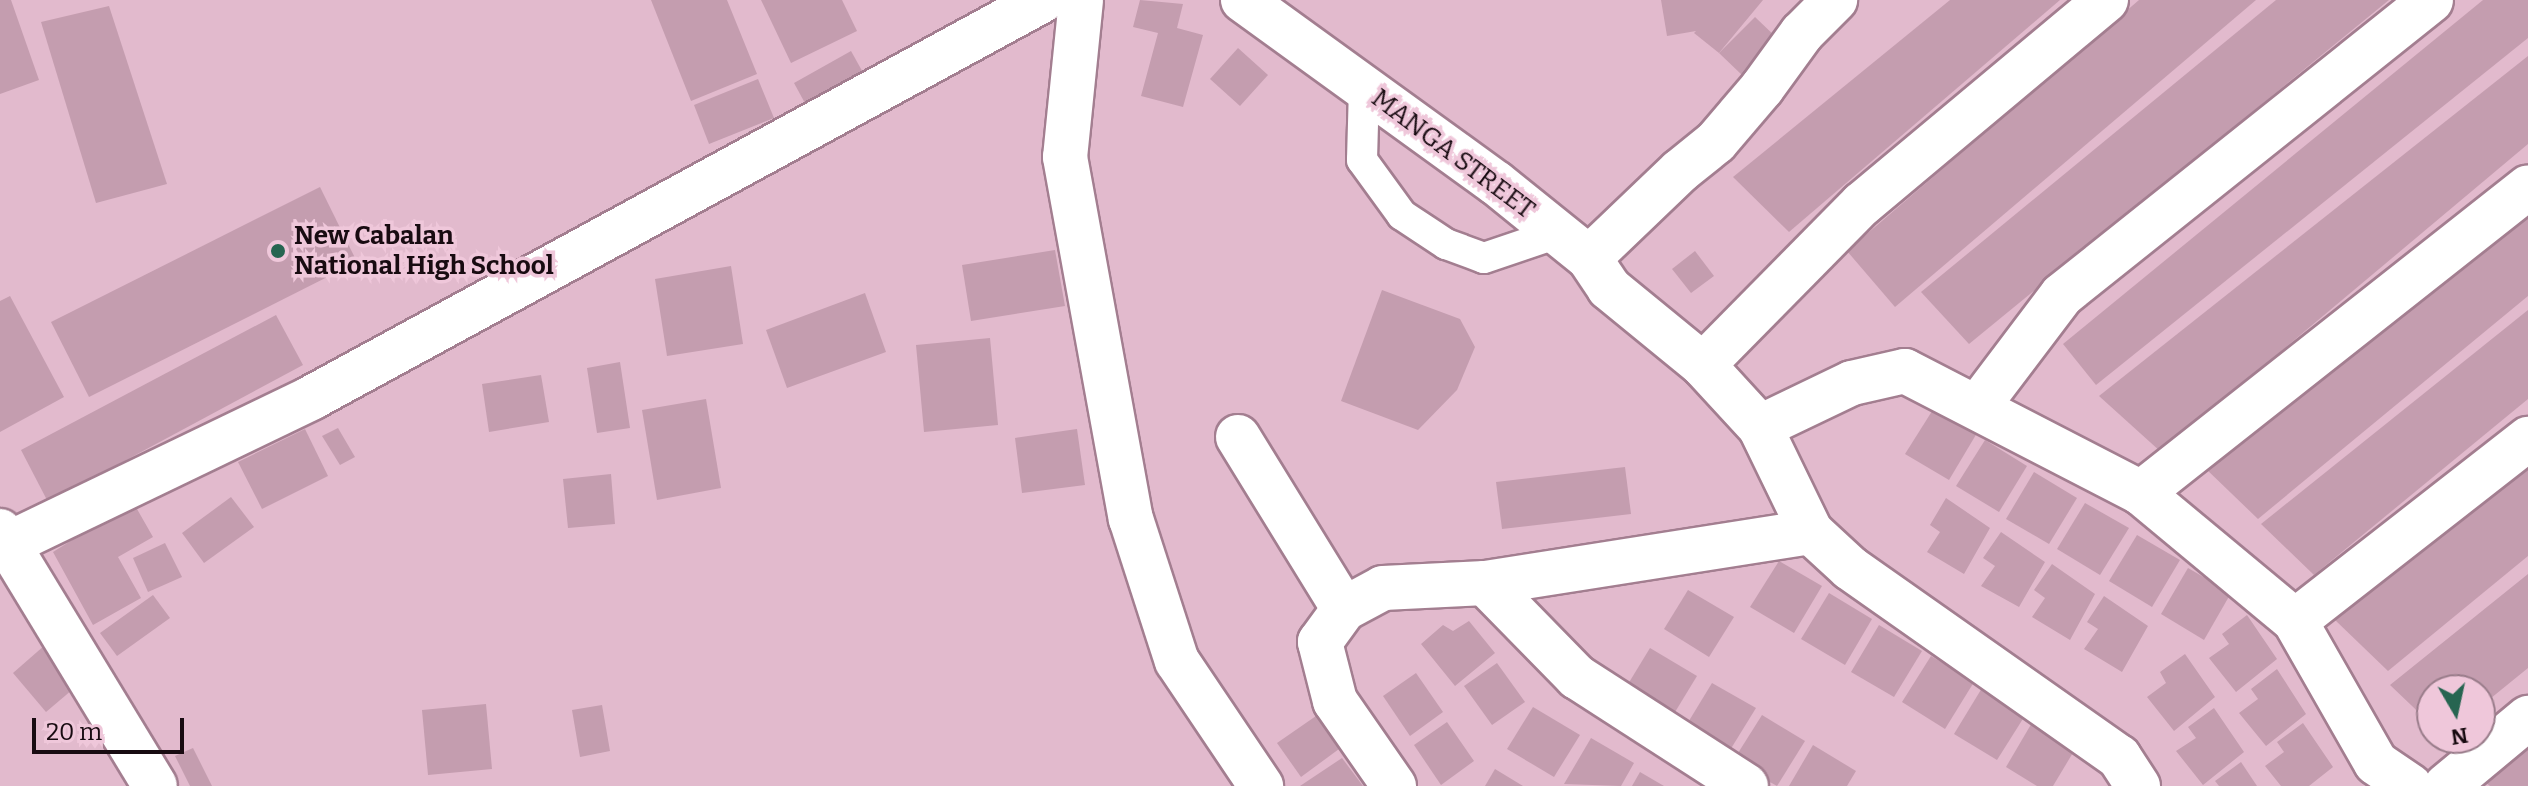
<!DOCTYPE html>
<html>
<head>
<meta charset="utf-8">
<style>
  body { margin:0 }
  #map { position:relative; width:2528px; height:786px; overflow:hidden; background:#e2bacd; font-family:Bitter,serif }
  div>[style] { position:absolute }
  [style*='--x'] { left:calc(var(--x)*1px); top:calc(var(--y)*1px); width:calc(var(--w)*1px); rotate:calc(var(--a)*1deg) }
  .building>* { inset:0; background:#c49daf }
  .roads { filter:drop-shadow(2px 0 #a37e90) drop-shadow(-2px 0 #a37e90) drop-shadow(0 2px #a37e90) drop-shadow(0 -2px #a37e90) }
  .service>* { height:30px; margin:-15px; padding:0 15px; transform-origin:15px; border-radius:15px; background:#fff }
  .minor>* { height:44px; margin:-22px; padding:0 22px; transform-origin:22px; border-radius:22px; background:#fff }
  .dots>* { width:22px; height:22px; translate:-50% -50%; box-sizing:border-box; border:4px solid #efc7da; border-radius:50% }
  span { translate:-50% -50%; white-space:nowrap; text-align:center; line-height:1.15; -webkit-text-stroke:7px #efc7da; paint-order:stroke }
  .street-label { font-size:26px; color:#180b11 }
  .poi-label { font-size:26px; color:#180b11; font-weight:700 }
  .left { translate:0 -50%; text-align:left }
  .north { position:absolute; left:2416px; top:674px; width:80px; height:80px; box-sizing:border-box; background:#efc7da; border:2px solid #997c8a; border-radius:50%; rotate:171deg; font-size:22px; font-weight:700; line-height:32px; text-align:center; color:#180b11 }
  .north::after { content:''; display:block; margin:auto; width:28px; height:36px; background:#276551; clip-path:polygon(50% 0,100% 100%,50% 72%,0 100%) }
  .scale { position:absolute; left:32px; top:718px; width:152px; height:36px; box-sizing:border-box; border:4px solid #180b11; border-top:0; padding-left:10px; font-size:24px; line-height:28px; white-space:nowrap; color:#180b11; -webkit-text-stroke:6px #efc7da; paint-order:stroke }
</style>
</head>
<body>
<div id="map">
  <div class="building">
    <i style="clip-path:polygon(0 0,11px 0,39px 80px,0 94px)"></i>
    <i style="clip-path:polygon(651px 0,727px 0,757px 74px,691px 101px)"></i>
    <i style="clip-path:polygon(761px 0,842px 0,857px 31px,791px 63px)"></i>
    <i style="clip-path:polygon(1140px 0,1183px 4px,1177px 28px,1203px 35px,1183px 107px,1141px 96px,1158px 33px,1133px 27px)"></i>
    <i style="clip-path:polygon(1661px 0,1763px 0,1719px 53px,1694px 33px,1696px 31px,1667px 36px)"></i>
    <i style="clip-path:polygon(1950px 0,2060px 0,1789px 232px,1733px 177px)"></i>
    <i style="clip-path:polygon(2139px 0,2256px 0,1895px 307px,1847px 251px)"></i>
    <i style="clip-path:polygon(2276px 0,2389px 0,1969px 344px,1921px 292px)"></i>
    <i style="clip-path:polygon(2483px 0,2528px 0,2528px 38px,2096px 385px,2063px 344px)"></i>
    <i style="clip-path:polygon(109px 6px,167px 184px,96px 203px,41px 22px)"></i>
    <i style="clip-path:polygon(1755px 17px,1778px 39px,1743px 76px,1719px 53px)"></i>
    <i style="clip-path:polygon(1238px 48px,1268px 75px,1240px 106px,1210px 79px)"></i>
    <i style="clip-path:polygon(851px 51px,870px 85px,812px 116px,794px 83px)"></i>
    <i style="clip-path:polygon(2528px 56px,2528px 144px,2161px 452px,2099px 396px)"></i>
    <i style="clip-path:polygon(758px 79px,774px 118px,709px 144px,694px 105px)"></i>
    <i style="clip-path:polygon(320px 187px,357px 262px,89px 397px,51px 322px)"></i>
    <i style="clip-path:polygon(2528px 207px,2528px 296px,2258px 519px,2204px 467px)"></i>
    <i style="clip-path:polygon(1055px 250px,1065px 306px,971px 321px,962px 265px)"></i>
    <i style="clip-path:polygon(1695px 251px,1714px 276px,1691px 293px,1672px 269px)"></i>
    <i style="clip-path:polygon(731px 266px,743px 344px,667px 356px,655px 279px)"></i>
    <i style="clip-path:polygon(1382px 290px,1460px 319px,1475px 347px,1457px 390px,1418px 430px,1341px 401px)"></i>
    <i style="clip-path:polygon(865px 293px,886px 352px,787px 388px,766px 330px)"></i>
    <i style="clip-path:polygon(10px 296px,64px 397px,0 432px,0 301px)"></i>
    <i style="clip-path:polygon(2528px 310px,2528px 399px,2314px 575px,2261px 524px)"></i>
    <i style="clip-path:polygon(276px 315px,303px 365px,48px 502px,21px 450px)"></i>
    <i style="clip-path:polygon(990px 338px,998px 425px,924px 432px,916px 345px)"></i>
    <i style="clip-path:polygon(620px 362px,630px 428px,597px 433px,587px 368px)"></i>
    <i style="clip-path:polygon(541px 375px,549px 422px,489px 432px,482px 384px)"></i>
    <i style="clip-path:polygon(706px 399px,721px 488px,657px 500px,642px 410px)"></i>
    <i style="clip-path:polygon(1934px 408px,1977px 433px,1949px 480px,1905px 454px)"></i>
    <i style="clip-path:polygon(338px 428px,355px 457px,340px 465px,322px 436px)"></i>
    <i style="clip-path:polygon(305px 429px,328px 476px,262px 509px,238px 462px)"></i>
    <i style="clip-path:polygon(1077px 429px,1085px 485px,1022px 493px,1015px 438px)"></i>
    <i style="clip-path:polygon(1985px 440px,2027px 466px,1999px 512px,1956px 486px)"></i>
    <i style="clip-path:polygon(2528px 465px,2528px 556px,2388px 671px,2335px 620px)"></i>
    <i style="clip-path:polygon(1625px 467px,1631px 514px,1502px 529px,1496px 482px)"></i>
    <i style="clip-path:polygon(2034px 472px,2077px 498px,2049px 544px,2006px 519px)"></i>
    <i style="clip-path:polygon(611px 474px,615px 524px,568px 528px,563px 479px)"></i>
    <i style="clip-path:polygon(231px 497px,254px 527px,204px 563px,182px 533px)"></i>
    <i style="clip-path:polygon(1946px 498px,1990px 528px,1964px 574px,1927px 552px,1940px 532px,1930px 525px)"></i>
    <i style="clip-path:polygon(133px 502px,153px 537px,118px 557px,141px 598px,93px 625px,53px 552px)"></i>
    <i style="clip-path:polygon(2085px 503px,2129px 528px,2100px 575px,2057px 549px)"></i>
    <i style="clip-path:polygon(2001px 532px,2045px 562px,2019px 607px,1981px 586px,1995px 566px,1983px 558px)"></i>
    <i style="clip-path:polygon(2137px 535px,2180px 560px,2152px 607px,2109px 581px)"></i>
    <i style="clip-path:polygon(165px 543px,182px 577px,148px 592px,133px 558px)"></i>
    <i style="clip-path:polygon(1779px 561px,1822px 586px,1794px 633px,1750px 607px)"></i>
    <i style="clip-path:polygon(2052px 564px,2095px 594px,2070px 640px,2032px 617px,2045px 598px,2034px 590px)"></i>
    <i style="clip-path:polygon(2188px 568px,2231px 593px,2204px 640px,2161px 614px)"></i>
    <i style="clip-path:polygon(2528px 574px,2528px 668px,2480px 707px,2480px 690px,2432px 690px,2432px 725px,2390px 685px)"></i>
    <i style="clip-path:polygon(1688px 590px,1734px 617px,1709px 657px,1664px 629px)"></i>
    <i style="clip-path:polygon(1829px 593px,1872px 619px,1845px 665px,1801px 639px)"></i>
    <i style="clip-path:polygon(153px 595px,170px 618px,117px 656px,100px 633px)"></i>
    <i style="clip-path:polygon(2104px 596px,2148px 626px,2122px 672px,2084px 649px,2098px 629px,2087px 622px)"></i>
    <i style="clip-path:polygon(2247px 615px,2277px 659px,2236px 692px,2209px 658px,2229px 644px,2222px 634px)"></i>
    <i style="clip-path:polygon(1469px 621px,1495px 653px,1455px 686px,1421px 644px,1443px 625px,1453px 631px)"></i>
    <i style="clip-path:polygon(1879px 625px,1922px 651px,1894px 697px,1851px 672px)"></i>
    <i style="clip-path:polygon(45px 645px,79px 684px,46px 712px,13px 673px)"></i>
    <i style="clip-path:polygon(1650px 648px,1697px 676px,1672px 717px,1625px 689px)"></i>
    <i style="clip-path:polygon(2185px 654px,2215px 697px,2174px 731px,2147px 697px,2166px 683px,2160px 672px)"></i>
    <i style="clip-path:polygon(1931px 656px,1974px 682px,1945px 729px,1902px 702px)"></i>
    <i style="clip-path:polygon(1497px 663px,1525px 702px,1492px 725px,1464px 686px)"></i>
    <i style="clip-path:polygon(2277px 669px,2306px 714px,2266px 746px,2239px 713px,2258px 699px,2251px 689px)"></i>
    <i style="clip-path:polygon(1416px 673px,1443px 712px,1410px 736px,1383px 696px)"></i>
    <i style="clip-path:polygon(1712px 683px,1756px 708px,1727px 755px,1684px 729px)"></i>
    <i style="clip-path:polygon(1982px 688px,2026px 714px,1997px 760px,1954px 734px)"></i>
    <i style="clip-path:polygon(486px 704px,492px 769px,428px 775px,422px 710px)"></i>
    <i style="clip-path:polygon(602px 705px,610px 751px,580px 757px,572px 710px)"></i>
    <i style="clip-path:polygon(1533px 707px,1580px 735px,1554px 777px,1507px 749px)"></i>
    <i style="clip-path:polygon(2214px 708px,2244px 752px,2203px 785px,2176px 751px,2196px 738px,2188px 727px)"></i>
    <i style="clip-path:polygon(1762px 715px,1805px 741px,1777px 786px,1733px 761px)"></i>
    <i style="clip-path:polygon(1316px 716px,1339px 749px,1301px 777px,1277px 743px)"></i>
    <i style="clip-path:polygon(2033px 721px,2077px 746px,2053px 786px,2037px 786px,2006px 767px)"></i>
    <i style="clip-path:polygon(1447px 722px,1474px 761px,1441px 785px,1414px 745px)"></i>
    <i style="clip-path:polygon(2303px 723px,2333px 767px,2309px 786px,2281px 786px,2265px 766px,2284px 752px,2277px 742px)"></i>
    <i style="clip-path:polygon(2528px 736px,2528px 786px,2490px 786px,2478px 777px)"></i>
    <i style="clip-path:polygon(1591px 738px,1634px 763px,1621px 786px,1564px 784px)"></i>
    <i style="clip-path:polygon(1813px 745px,1856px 771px,1847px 786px,1789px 786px)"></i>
    <i style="clip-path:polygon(193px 748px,212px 786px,190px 786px,175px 756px)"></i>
    <i style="clip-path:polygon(1342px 758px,1363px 786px,1300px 786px)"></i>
    <i style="clip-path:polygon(2241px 762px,2257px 786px,2219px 786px,2215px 781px)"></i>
    <i style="clip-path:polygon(1495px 769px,1523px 786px,1485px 786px)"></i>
    <i style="clip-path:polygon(1640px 772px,1664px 786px,1632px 786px)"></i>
  </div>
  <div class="roads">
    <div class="service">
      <i style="--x:1364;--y:88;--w:72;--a:91.6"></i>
      <i style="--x:1362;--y:160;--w:68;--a:54"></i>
      <i style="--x:1402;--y:215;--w:53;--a:33.4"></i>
      <i style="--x:1446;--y:244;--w:40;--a:20.2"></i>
      <i style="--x:1484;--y:258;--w:78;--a:-18.7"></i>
    </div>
    <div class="minor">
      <i style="--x:1081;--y:0;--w:158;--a:95.8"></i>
      <i style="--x:1065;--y:157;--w:368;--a:79.7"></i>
      <i style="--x:1131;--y:519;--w:149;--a:72.1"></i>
      <i style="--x:1177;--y:661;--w:151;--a:56.1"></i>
      <i style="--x:1243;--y:0;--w:312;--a:35.9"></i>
      <i style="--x:1496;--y:183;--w:119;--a:38.9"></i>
      <i style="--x:1589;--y:258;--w:126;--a:-43.7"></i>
      <i style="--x:1680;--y:171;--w:46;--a:-38.9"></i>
      <i style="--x:1716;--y:142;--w:71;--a:-49.6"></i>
      <i style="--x:1762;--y:88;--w:68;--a:-54"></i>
      <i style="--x:1802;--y:33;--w:47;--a:-45"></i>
      <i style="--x:1589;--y:258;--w:36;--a:56"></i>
      <i style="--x:1609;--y:288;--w:122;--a:39.3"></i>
      <i style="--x:1703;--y:365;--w:84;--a:47.4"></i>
      <i style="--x:1760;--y:427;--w:102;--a:-25.6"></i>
      <i style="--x:1852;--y:383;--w:54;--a:-12.8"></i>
      <i style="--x:1905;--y:371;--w:266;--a:27.3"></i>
      <i style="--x:2141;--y:493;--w:200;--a:39.7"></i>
      <i style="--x:2295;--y:621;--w:163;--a:60.3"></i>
      <i style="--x:2376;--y:763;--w:41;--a:34.1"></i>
      <i style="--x:1703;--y:365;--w:226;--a:-45.4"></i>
      <i style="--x:1862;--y:204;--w:318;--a:-39.9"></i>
      <i style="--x:1978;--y:406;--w:139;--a:-52.9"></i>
      <i style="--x:2062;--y:295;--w:472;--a:-38.6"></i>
      <i style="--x:1760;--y:427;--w:117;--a:64.1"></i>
      <i style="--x:1811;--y:532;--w:53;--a:42.7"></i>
      <i style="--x:1850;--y:568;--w:329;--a:35.1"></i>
      <i style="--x:2119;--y:757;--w:35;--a:57"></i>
      <i style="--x:1238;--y:437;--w:202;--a:58.4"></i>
      <i style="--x:2141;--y:493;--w:493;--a:-38.3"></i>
      <i style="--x:0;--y:531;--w:298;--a:58.7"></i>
      <i style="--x:8;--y:544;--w:336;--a:-25.7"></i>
      <i style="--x:311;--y:398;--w:833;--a:-28.53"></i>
      <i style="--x:1485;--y:583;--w:132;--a:45.6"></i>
      <i style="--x:1577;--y:677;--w:201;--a:32.8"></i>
      <i style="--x:2295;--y:621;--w:296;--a:-38"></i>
      <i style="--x:1394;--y:786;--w:103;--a:-124.8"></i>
      <i style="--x:1335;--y:701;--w:61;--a:-104.3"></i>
      <i style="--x:1320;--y:642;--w:41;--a:-54"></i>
      <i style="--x:1344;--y:609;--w:44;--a:-28.3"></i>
      <i style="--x:1383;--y:588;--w:102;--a:-2.8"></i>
      <i style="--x:1485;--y:583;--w:330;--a:-8.9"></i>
      <i style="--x:2446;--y:786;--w:107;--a:-39.7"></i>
    </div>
  </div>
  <div class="dots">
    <i style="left:278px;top:251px;background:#276551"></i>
  </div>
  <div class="street-label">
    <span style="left:1453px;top:154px;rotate:37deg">MANGA STREET</span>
  </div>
  <div class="poi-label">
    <span class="left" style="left:294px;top:251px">New Cabalan<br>National High School</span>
  </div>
  <div class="north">N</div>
  <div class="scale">20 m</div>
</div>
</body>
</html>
